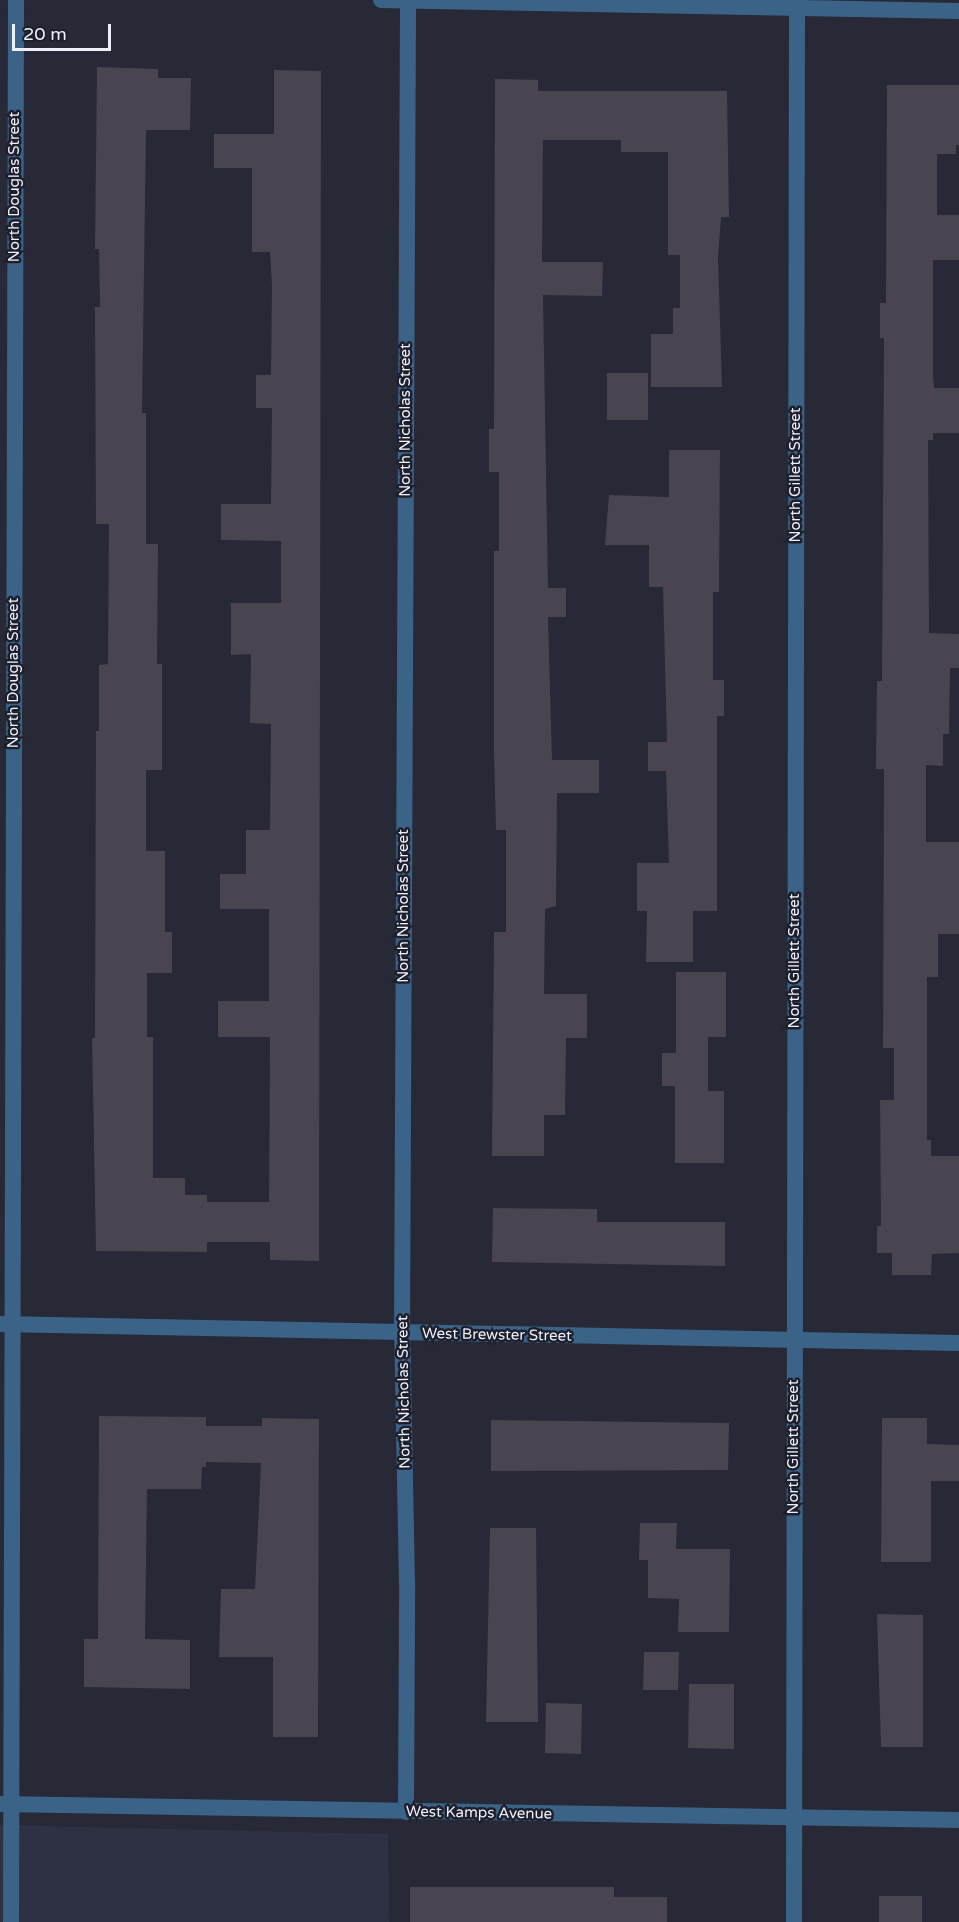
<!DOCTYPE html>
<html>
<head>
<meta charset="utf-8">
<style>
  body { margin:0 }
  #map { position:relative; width:959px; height:1922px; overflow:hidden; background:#272936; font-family:"Varela Round",sans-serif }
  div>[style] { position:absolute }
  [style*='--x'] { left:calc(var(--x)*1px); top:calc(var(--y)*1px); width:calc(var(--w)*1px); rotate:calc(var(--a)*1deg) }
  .built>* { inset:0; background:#2e3043 }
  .building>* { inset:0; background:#4a4350 }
  .minor>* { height:16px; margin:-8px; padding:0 8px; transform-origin:8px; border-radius:8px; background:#3b6387 }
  span { translate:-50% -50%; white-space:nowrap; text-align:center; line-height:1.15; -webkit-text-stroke:5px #1d1f2c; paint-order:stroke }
  .street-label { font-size:15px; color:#eef0f9 }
  .scale { position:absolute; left:12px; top:24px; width:99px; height:27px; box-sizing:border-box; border:3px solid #eef0f9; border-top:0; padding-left:8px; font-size:18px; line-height:21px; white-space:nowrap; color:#eef0f9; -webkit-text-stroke:4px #1d1f2c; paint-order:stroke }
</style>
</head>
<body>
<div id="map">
  <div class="built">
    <i style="clip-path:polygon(0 1825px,388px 1834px,389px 1922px,0 1922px)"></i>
  </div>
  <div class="building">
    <i style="clip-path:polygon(97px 67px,158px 69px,158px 78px,191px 78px,190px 130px,146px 130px,142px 413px,146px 413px,146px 544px,158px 544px,157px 664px,162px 664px,162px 770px,146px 770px,146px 851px,165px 851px,165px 932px,172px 932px,172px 973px,147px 973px,147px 1037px,153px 1037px,153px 1178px,185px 1178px,185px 1195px,207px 1195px,207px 1202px,269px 1202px,270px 1037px,218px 1037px,218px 1001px,269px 1001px,269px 909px,220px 909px,220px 874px,246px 874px,246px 830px,270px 830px,271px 724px,250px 723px,251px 654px,231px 655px,231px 603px,281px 603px,281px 541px,221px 540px,221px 504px,271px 504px,272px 408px,256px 408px,256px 375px,271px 375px,272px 286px,270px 252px,252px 252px,252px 168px,214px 168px,214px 134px,274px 134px,274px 70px,321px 71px,319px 1261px,270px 1260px,270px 1242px,207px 1242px,207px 1252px,96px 1251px,92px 1038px,95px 1038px,96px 731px,99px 731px,99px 665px,108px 664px,109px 524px,96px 524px,95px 307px,100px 307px,99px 249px,95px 249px)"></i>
    <i style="clip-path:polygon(495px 79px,538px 80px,538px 91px,727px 91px,729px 217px,721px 217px,718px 257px,722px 387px,651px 387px,651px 334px,673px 334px,673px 308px,680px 308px,680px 255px,668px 255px,668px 152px,621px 152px,621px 140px,543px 140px,542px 262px,603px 262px,602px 296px,543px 295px,548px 588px,566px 588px,566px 617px,548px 617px,552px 760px,599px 760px,599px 793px,557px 793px,556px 906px,545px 909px,544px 994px,587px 994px,587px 1038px,566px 1038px,565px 1115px,544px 1115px,544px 1156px,492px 1156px,494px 932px,506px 932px,506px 830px,496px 830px,494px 753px,494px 551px,499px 551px,499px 472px,489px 472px,489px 429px,494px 429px)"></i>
    <i style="clip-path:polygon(887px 85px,959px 85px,959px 145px,956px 145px,956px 154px,937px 154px,937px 215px,959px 215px,959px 260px,933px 260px,933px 375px,934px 388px,959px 388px,959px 433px,933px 433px,933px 440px,928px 440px,929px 633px,959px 634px,959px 668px,950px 668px,949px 734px,943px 734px,943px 766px,926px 765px,926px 842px,959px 842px,959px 934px,938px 934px,938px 977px,927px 977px,927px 1140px,931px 1140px,931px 1156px,959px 1156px,959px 1253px,932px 1254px,931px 1275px,892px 1275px,892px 1253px,877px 1253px,877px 1226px,881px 1226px,880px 1100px,894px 1100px,894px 1048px,883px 1048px,884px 769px,876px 769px,877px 681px,882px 681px,884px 338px,880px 338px,880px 303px,886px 303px)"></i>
    <i style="clip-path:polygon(607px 373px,648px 373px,648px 420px,607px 420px)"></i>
    <i style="clip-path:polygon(669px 450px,720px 450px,719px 592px,713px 592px,713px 680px,724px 680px,724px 716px,717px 716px,717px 911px,693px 911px,693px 962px,646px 962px,647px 911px,637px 911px,637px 863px,669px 863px,666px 771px,648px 771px,648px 742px,667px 742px,663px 587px,649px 587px,649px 545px,605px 545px,609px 495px,669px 497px)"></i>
    <i style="clip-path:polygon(676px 972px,726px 972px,726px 1037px,708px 1037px,708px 1091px,724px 1091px,724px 1163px,675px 1163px,675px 1086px,662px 1086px,662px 1053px,676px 1053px)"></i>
    <i style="clip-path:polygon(493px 1208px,597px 1209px,597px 1222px,725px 1222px,725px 1266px,492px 1262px)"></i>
    <i style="clip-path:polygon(99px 1416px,206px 1417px,206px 1426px,262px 1426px,262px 1418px,319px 1419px,318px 1737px,273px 1737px,273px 1657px,219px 1657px,221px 1589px,255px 1589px,261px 1463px,206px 1462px,206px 1467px,202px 1467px,201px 1489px,147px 1489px,145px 1639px,190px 1640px,190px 1689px,84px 1687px,84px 1639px,98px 1639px)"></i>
    <i style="clip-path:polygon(882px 1418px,927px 1418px,927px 1444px,959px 1445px,959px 1481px,931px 1481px,931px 1562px,881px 1562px)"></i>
    <i style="clip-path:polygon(491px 1420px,729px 1423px,728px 1470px,491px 1471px)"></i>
    <i style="clip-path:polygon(640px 1523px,677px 1523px,676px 1549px,730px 1549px,729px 1632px,678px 1632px,679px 1599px,648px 1598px,648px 1560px,639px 1560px)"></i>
    <i style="clip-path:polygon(490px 1528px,536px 1528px,538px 1722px,486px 1722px)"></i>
    <i style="clip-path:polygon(877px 1614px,923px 1615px,923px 1747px,881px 1747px)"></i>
    <i style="clip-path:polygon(644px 1652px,679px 1652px,678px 1690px,643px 1690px)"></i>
    <i style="clip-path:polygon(689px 1684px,734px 1684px,734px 1749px,688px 1748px)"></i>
    <i style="clip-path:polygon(546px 1703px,582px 1704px,581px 1754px,545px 1753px)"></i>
    <i style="clip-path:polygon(410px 1887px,614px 1887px,614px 1897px,667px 1897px,667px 1922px,410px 1922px)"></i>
    <i style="clip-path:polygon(879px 1896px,922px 1896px,922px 1922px,879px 1922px)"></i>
  </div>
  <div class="minor">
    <i style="--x:381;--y:0;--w:578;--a:1.09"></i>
    <i style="--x:0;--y:1324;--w:959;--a:1.14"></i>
    <i style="--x:0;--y:1804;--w:959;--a:0.96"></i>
    <i style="--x:406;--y:1812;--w:229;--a:-89.7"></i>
    <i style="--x:407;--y:1583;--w:250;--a:-91.1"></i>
    <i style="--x:402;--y:1333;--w:1333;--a:-89.74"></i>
    <i style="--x:11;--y:1922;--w:1922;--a:-89.85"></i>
    <i style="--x:794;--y:1922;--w:1922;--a:-89.91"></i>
  </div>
  <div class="street-label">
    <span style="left:15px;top:187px;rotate:-90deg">North Douglas Street</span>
    <span style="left:406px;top:420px;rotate:-90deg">North Nicholas Street</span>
    <span style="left:796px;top:475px;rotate:-90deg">North Gillett Street</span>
    <span style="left:14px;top:673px;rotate:-90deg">North Douglas Street</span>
    <span style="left:404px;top:906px;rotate:-90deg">North Nicholas Street</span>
    <span style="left:795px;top:961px;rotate:-90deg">North Gillett Street</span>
    <span style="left:497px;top:1335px;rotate:1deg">West Brewster Street</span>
    <span style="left:404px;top:1392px;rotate:-91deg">North Nicholas Street</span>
    <span style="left:794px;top:1447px;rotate:-90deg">North Gillett Street</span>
    <span style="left:479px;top:1813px;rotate:1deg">West Kamps Avenue</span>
  </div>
  <div class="scale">20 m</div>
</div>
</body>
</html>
